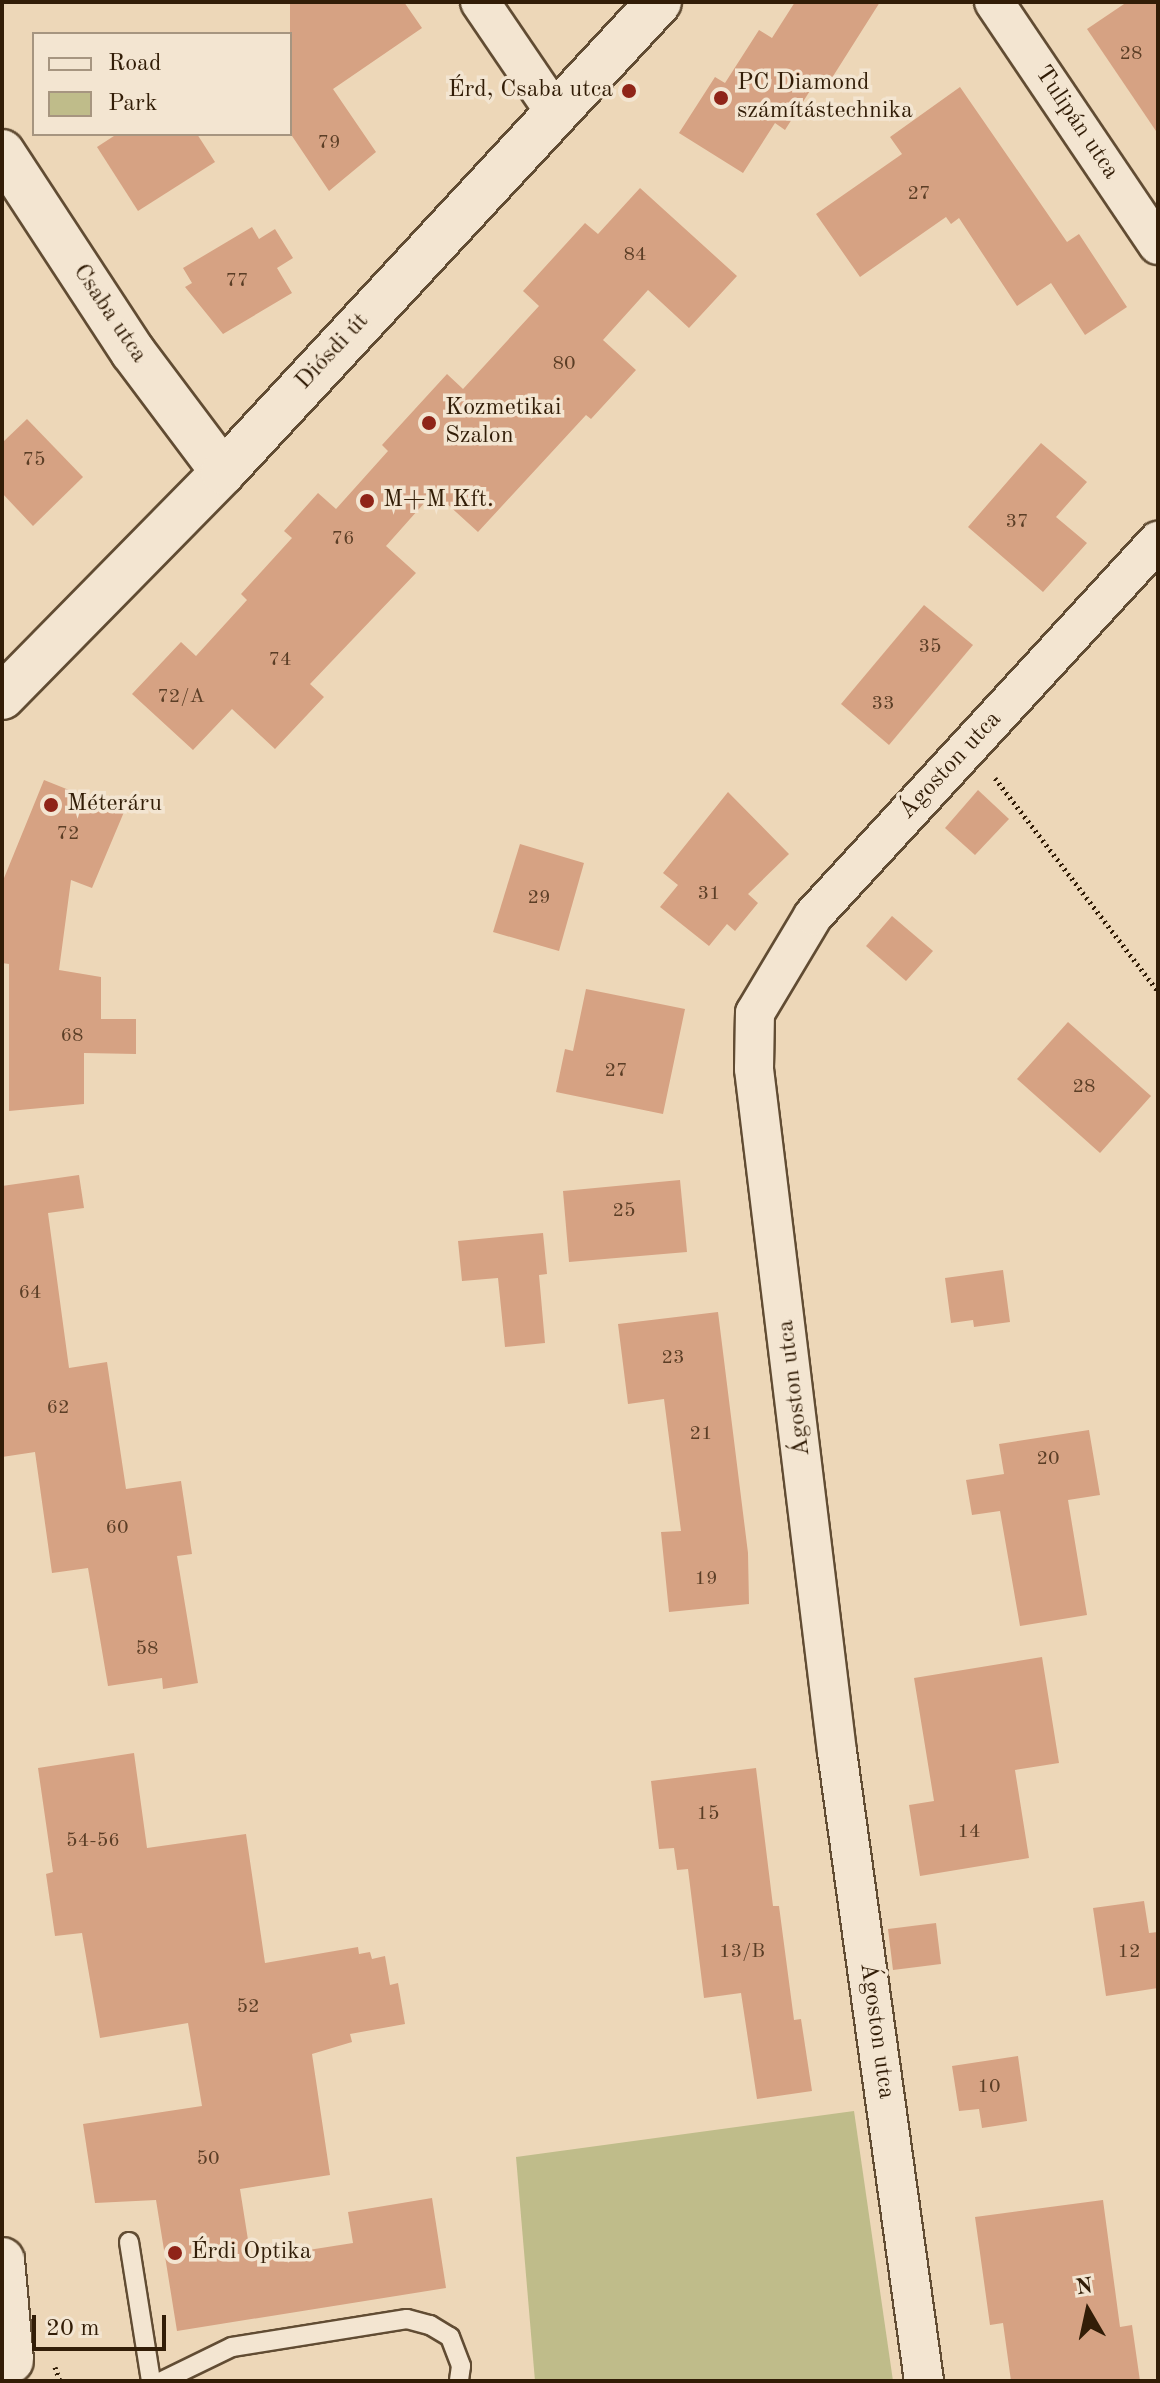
<!DOCTYPE html>
<html>
<head>
<meta charset="utf-8">
<style>
  body { margin:0 }
  #map { position:relative; width:1160px; height:2383px; overflow:hidden; background:#edd7b8; font-family:"Old Standard TT",serif }
  div>[style] { position:absolute }
  [style*='--x'] { left:calc(var(--x)*1px); top:calc(var(--y)*1px); width:calc(var(--w)*1px); rotate:calc(var(--a)*1deg) }
  .green>* { inset:0; background:#bfbc8a }
  .building>* { inset:0; background:#d6a283 }
  .path>* { height:5px; margin-top:-2.5px; transform-origin:0; background:repeating-linear-gradient(90deg,#321d07 0 2px,transparent 0 6px) }
  .roads { filter:drop-shadow(2px 0 #614c33) drop-shadow(-2px 0 #614c33) drop-shadow(0 2px #614c33) drop-shadow(0 -2px #614c33) }
  .service>* { height:18px; margin:-9px; padding:0 9px; transform-origin:9px; border-radius:9px; background:#f3e5d1 }
  .minor>* { height:38px; margin:-19px; padding:0 19px; transform-origin:19px; border-radius:19px; background:#f3e5d1 }
  .tertiary>* { height:44px; margin:-22px; padding:0 22px; transform-origin:22px; border-radius:22px; background:#f3e5d1 }
  .secondary>* { height:44px; margin:-22px; padding:0 22px; transform-origin:22px; border-radius:22px; background:#f3e5d1 }
  .dots>* { width:22px; height:22px; translate:-50% -50%; box-sizing:border-box; border:4px solid #f3e5d1; border-radius:50% }
  span { translate:-50% -50%; white-space:nowrap; text-align:center; line-height:1.15; -webkit-text-stroke:7px #f3e5d1; paint-order:stroke }
  .number-label { font-size:20px; color:#5b3e26 }
  .number-label span { -webkit-text-stroke-width:0 }
  .poi-label { font-size:24px; color:#321d07 }
  .left { translate:0 -50%; text-align:left }
  .right { translate:-100% -50%; text-align:right }
  .street-label { font-size:24px; color:#321d07 }
  .frame { position:absolute; inset:0; border:4px solid #321d07; pointer-events:none }
  .legend { position:absolute; left:32px; top:32px; width:260px; height:104px; box-sizing:border-box; background:#f3e5d1; border:2px solid #a69580; margin:0; padding:10px 14px; list-style:none; font-size:24px; color:#321d07 }
  .legend li { display:flex; align-items:center; gap:16px; height:40px }
  .legend b { width:40px; border:2px solid #a69580 }
  .north { position:absolute; left:1048px; top:2271px; width:80px; height:80px; -webkit-text-stroke:6px #f3e5d1; paint-order:stroke; rotate:351deg; font-size:22px; font-weight:700; line-height:32px; text-align:center; color:#321d07 }
  .north::after { content:''; display:block; margin:auto; width:28px; height:36px; background:#321d07; clip-path:polygon(50% 0,100% 100%,50% 72%,0 100%) }
  .scale { position:absolute; left:32px; top:2315px; width:134px; height:36px; box-sizing:border-box; border:4px solid #321d07; border-top:0; padding-left:10px; font-size:24px; line-height:28px; white-space:nowrap; color:#321d07; -webkit-text-stroke:6px #f3e5d1; paint-order:stroke }
</style>
</head>
<body>
<div id="map">
  <div class="green">
    <i style="clip-path:polygon(854px 2111px,893px 2381px,535px 2381px,516px 2157px)"></i>
  </div>
  <div class="building">
    <i style="clip-path:polygon(290px 2px,404px 2px,422px 28px,333px 89px,376px 152px,329px 191px,290px 133px)"></i>
    <i style="clip-path:polygon(795px 2px,880px 2px,830px 81px,820px 75px,785px 130px,775px 123px,743px 173px,679px 133px,715px 77px,725px 83px,759px 30px,772px 38px)"></i>
    <i style="clip-path:polygon(1127px 2px,1158px 2px,1158px 134px,1087px 29px)"></i>
    <i style="clip-path:polygon(960px 87px,1067px 242px,1079px 234px,1127px 307px,1085px 335px,1051px 283px,1017px 306px,959px 218px,951px 224px,946px 217px,860px 277px,816px 214px,902px 154px,890px 137px)"></i>
    <i style="clip-path:polygon(117px 134px,197px 134px,215px 162px,138px 211px,97px 147px)"></i>
    <i style="clip-path:polygon(640px 188px,737px 276px,689px 328px,648px 290px,603px 340px,636px 370px,591px 419px,586px 415px,478px 532px,434px 492px,386px 546px,416px 573px,310px 684px,324px 697px,275px 749px,232px 709px,193px 750px,132px 694px,181px 642px,196px 656px,247px 600px,241px 594px,292px 538px,284px 531px,318px 493px,336px 509px,388px 451px,382px 445px,447px 374px,463px 389px,539px 306px,523px 291px,585px 223px,598px 234px)"></i>
    <i style="clip-path:polygon(252px 227px,259px 239px,275px 229px,293px 258px,277px 268px,292px 293px,223px 334px,185px 287px,192px 283px,183px 268px)"></i>
    <i style="clip-path:polygon(27px 419px,83px 477px,33px 526px,2px 493px,2px 443px)"></i>
    <i style="clip-path:polygon(1041px 443px,1087px 482px,1056px 517px,1087px 543px,1043px 592px,968px 527px)"></i>
    <i style="clip-path:polygon(924px 605px,973px 645px,889px 745px,841px 704px)"></i>
    <i style="clip-path:polygon(44px 780px,124px 812px,92px 888px,71px 880px,59px 970px,101px 977px,101px 1019px,136px 1019px,136px 1054px,84px 1053px,84px 1104px,9px 1111px,9px 964px,2px 963px,2px 883px)"></i>
    <i style="clip-path:polygon(978px 790px,1009px 819px,975px 855px,945px 828px)"></i>
    <i style="clip-path:polygon(728px 792px,789px 854px,748px 894px,758px 903px,735px 931px,727px 924px,709px 946px,660px 907px,678px 885px,663px 873px)"></i>
    <i style="clip-path:polygon(520px 844px,584px 863px,559px 951px,493px 932px)"></i>
    <i style="clip-path:polygon(892px 916px,933px 951px,906px 981px,866px 946px)"></i>
    <i style="clip-path:polygon(586px 989px,685px 1009px,663px 1114px,556px 1092px,565px 1049px,573px 1051px)"></i>
    <i style="clip-path:polygon(1068px 1022px,1151px 1096px,1100px 1153px,1017px 1079px)"></i>
    <i style="clip-path:polygon(79px 1175px,84px 1208px,48px 1213px,69px 1368px,107px 1362px,126px 1489px,181px 1481px,192px 1554px,177px 1556px,198px 1683px,163px 1689px,162px 1678px,108px 1686px,88px 1568px,52px 1573px,35px 1452px,2px 1457px,2px 1186px)"></i>
    <i style="clip-path:polygon(680px 1180px,687px 1252px,569px 1262px,563px 1191px)"></i>
    <i style="clip-path:polygon(543px 1233px,547px 1274px,539px 1275px,545px 1343px,505px 1347px,498px 1278px,462px 1281px,458px 1241px)"></i>
    <i style="clip-path:polygon(1003px 1270px,1010px 1322px,974px 1327px,973px 1320px,951px 1323px,945px 1278px)"></i>
    <i style="clip-path:polygon(718px 1312px,748px 1553px,749px 1604px,669px 1612px,661px 1532px,681px 1531px,664px 1399px,628px 1404px,618px 1324px)"></i>
    <i style="clip-path:polygon(1089px 1430px,1100px 1495px,1068px 1500px,1087px 1615px,1020px 1626px,1000px 1511px,972px 1515px,966px 1480px,1004px 1474px,999px 1444px)"></i>
    <i style="clip-path:polygon(1042px 1657px,1059px 1763px,1015px 1770px,1029px 1858px,920px 1876px,909px 1805px,934px 1801px,914px 1678px)"></i>
    <i style="clip-path:polygon(134px 1753px,147px 1848px,246px 1834px,265px 1963px,358px 1947px,359px 1954px,370px 1952px,372px 1959px,385px 1956px,390px 1985px,398px 1983px,405px 2024px,350px 2034px,352px 2042px,312px 2054px,330px 2175px,240px 2189px,251px 2259px,353px 2243px,348px 2212px,432px 2198px,446px 2288px,177px 2331px,156px 2200px,95px 2203px,83px 2124px,202px 2106px,188px 2023px,100px 2038px,82px 1933px,55px 1936px,46px 1874px,53px 1872px,38px 1768px)"></i>
    <i style="clip-path:polygon(756px 1768px,773px 1906px,779px 1906px,794px 2020px,801px 2019px,812px 2091px,757px 2099px,741px 1993px,704px 1998px,688px 1869px,677px 1870px,674px 1848px,659px 1849px,651px 1781px)"></i>
    <i style="clip-path:polygon(1144px 1901px,1149px 1933px,1158px 1932px,1158px 1988px,1106px 1996px,1093px 1908px)"></i>
    <i style="clip-path:polygon(936px 1923px,941px 1964px,893px 1970px,888px 1929px)"></i>
    <i style="clip-path:polygon(1018px 2056px,1027px 2121px,982px 2128px,979px 2109px,959px 2111px,952px 2066px)"></i>
    <i style="clip-path:polygon(1103px 2200px,1120px 2327px,1132px 2325px,1140px 2381px,1011px 2381px,1003px 2323px,990px 2325px,975px 2217px)"></i>
  </div>
  <div class="path">
    <i style="--x:995;--y:778;--w:268;--a:52.6"></i>
    <i style="--x:55;--y:2367;--w:15;--a:70"></i>
  </div>
  <div class="roads">
    <div class="service">
      <i style="--x:129;--y:2242;--w:141;--a:81"></i>
      <i style="--x:162;--y:2381;--w:78;--a:-25.9"></i>
      <i style="--x:232;--y:2347;--w:177;--a:-9.1"></i>
      <i style="--x:407;--y:2319;--w:24;--a:15"></i>
      <i style="--x:430;--y:2325;--w:23;--a:31"></i>
      <i style="--x:450;--y:2337;--w:31;--a:69"></i>
      <i style="--x:461;--y:2366;--w:15;--a:98"></i>
    </div>
    <div class="minor">
      <i style="--x:480;--y:2;--w:132;--a:55.8"></i>
      <i style="--x:994;--y:2;--w:293;--a:56"></i>
      <i style="--x:924;--y:2381;--w:635;--a:-97.87"></i>
      <i style="--x:837;--y:1752;--w:688;--a:-96.93"></i>
      <i style="--x:754;--y:1069;--w:56;--a:-89"></i>
      <i style="--x:755;--y:1013;--w:113;--a:-59.1"></i>
      <i style="--x:813;--y:916;--w:510;--a:-47.39"></i>
    </div>
    <div class="tertiary">
      <i style="--x:2;--y:152;--w:239;--a:56.8"></i>
      <i style="--x:133;--y:352;--w:150;--a:53.1"></i>
    </div>
    <div class="secondary">
      <i style="--x:2;--y:697;--w:315;--a:-45.5"></i>
      <i style="--x:223;--y:472;--w:641;--a:-47.15"></i>
      <i style="--x:2;--y:2260;--w:101;--a:84.9"></i>
    </div>
  </div>
  <div class="dots">
    <i style="left:629px;top:91px;background:#8f2418"></i>
    <i style="left:721px;top:98px;background:#8f2418"></i>
    <i style="left:429px;top:423px;background:#8f2418"></i>
    <i style="left:367px;top:501px;background:#8f2418"></i>
    <i style="left:51px;top:805px;background:#8f2418"></i>
    <i style="left:175px;top:2253px;background:#8f2418"></i>
  </div>
  <div class="number-label">
    <span style="left:1131px;top:54px">28</span>
    <span style="left:329px;top:143px">79</span>
    <span style="left:919px;top:194px">27</span>
    <span style="left:635px;top:255px">84</span>
    <span style="left:237px;top:281px">77</span>
    <span style="left:564px;top:364px">80</span>
    <span style="left:34px;top:460px">75</span>
    <span style="left:1017px;top:522px">37</span>
    <span style="left:343px;top:539px">76</span>
    <span style="left:930px;top:647px">35</span>
    <span style="left:280px;top:660px">74</span>
    <span style="left:181px;top:697px">72/A</span>
    <span style="left:883px;top:704px">33</span>
    <span style="left:68px;top:834px">72</span>
    <span style="left:709px;top:894px">31</span>
    <span style="left:539px;top:898px">29</span>
    <span style="left:72px;top:1036px">68</span>
    <span style="left:616px;top:1071px">27</span>
    <span style="left:1084px;top:1087px">28</span>
    <span style="left:624px;top:1211px">25</span>
    <span style="left:30px;top:1293px">64</span>
    <span style="left:673px;top:1358px">23</span>
    <span style="left:58px;top:1408px">62</span>
    <span style="left:701px;top:1434px">21</span>
    <span style="left:1048px;top:1459px">20</span>
    <span style="left:117px;top:1528px">60</span>
    <span style="left:706px;top:1579px">19</span>
    <span style="left:147px;top:1649px">58</span>
    <span style="left:708px;top:1814px">15</span>
    <span style="left:969px;top:1832px">14</span>
    <span style="left:93px;top:1841px">54-56</span>
    <span style="left:742px;top:1952px">13/B</span>
    <span style="left:1129px;top:1952px">12</span>
    <span style="left:248px;top:2007px">52</span>
    <span style="left:989px;top:2087px">10</span>
    <span style="left:208px;top:2159px">50</span>
  </div>
  <div class="poi-label">
    <span class="left" style="left:737px;top:98px">PC Diamond<br>számítástechnika</span>
    <span class="right" style="left:613px;top:91px">Érd, Csaba utca</span>
    <span class="left" style="left:445px;top:423px">Kozmetikai<br>Szalon</span>
    <span class="left" style="left:383px;top:501px">M+M Kft.</span>
    <span class="left" style="left:67px;top:805px">Méteráru</span>
    <span class="left" style="left:191px;top:2253px">Érdi Optika</span>
  </div>
  <div class="street-label">
    <span style="left:1076px;top:123px;rotate:56deg">Tulipán utca</span>
    <span style="left:109px;top:314px;rotate:56deg">Csaba utca</span>
    <span style="left:333px;top:352px;rotate:-47deg">Diósdi út</span>
    <span style="left:951px;top:766px;rotate:-47deg">Ágoston utca</span>
    <span style="left:795px;top:1388px;rotate:-97deg">Ágoston utca</span>
    <span style="left:876px;top:2031px;rotate:82deg">Ágoston utca</span>
  </div>
  <div class="frame"></div>
  <ul class="legend">
  <li><b style="height:10px;background:#f3e5d1"></b>Road</li>
  <li><b style="height:22px;background:#bfbc8a"></b>Park</li>
  </ul>
  <div class="north">N</div>
  <div class="scale">20 m</div>
</div>
</body>
</html>
